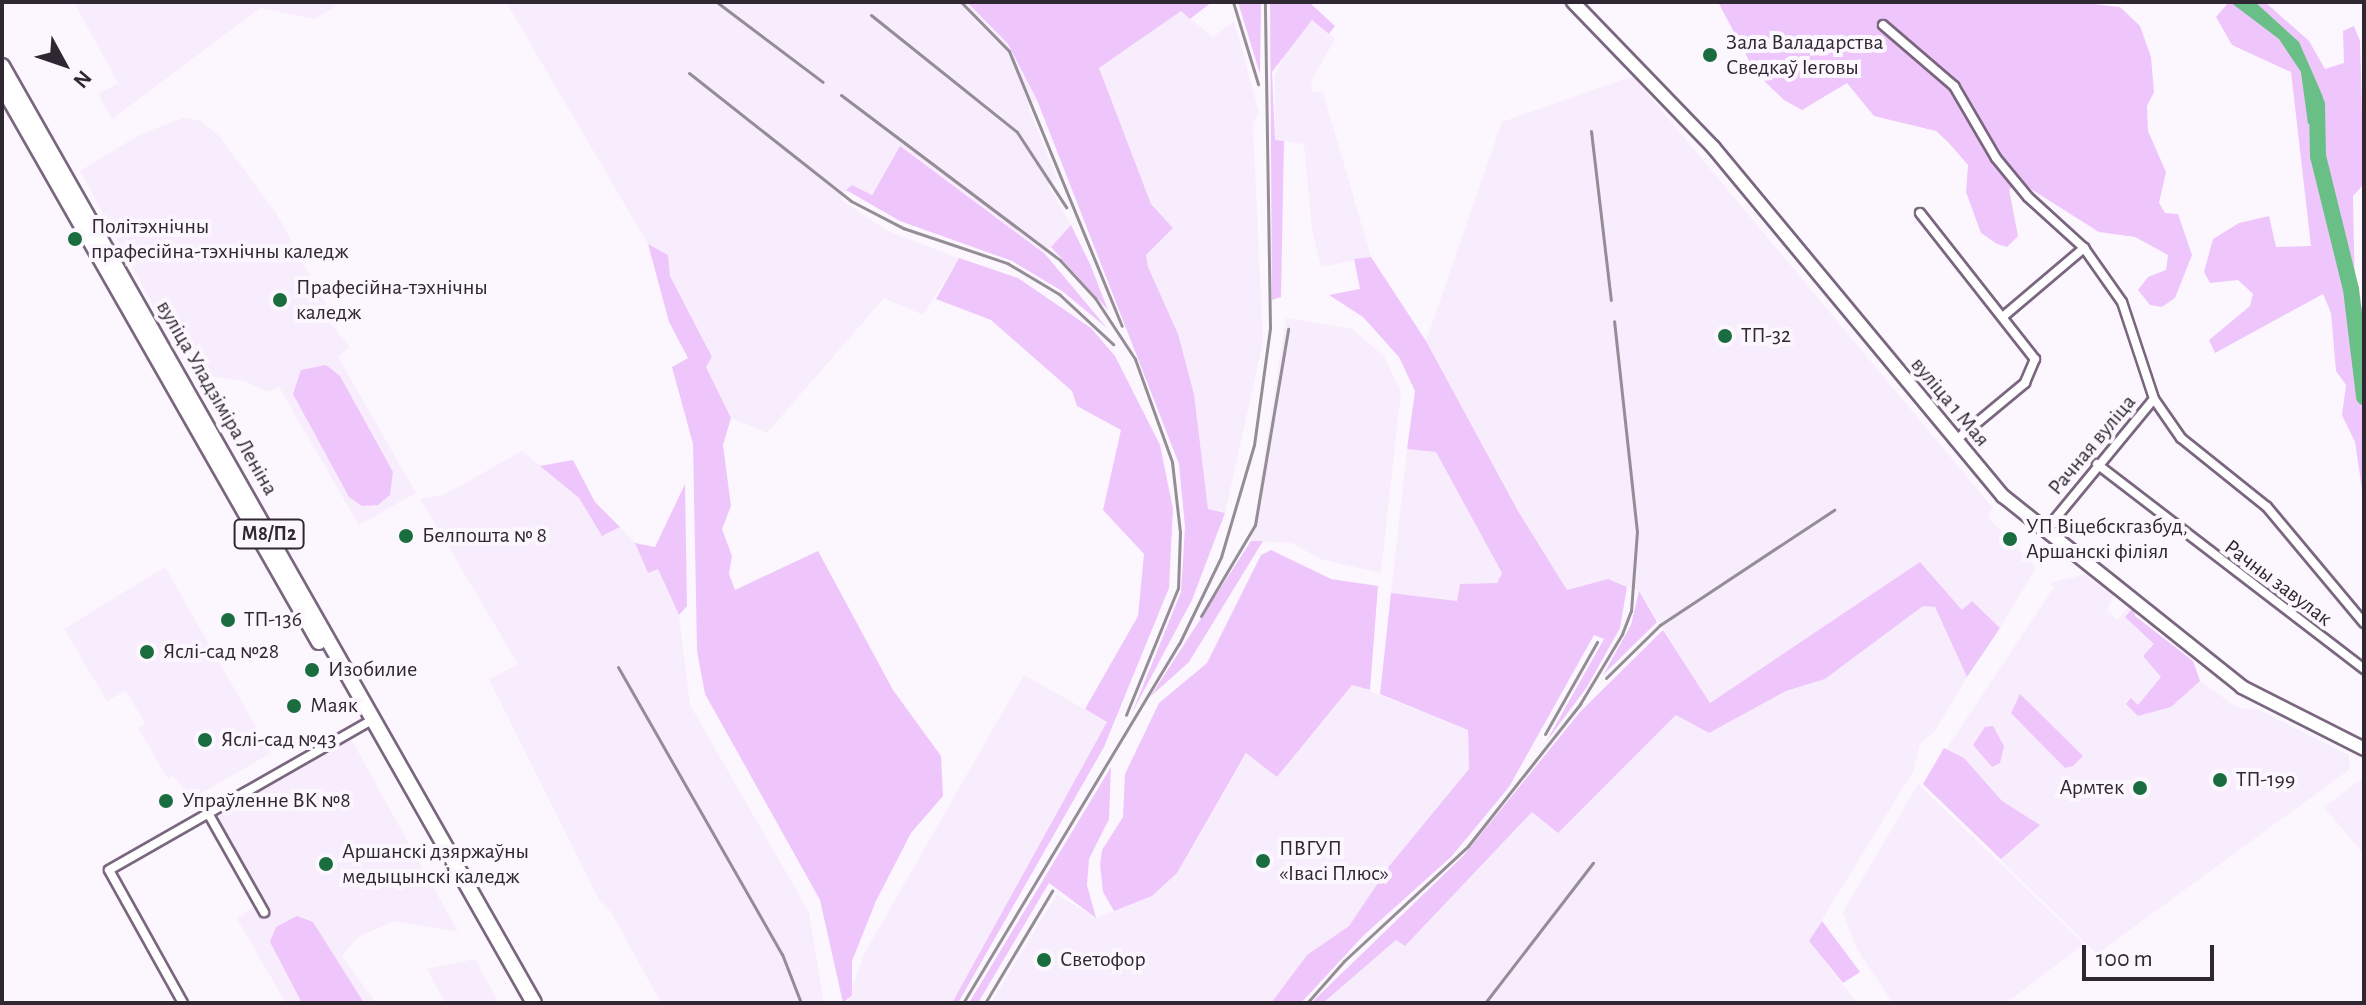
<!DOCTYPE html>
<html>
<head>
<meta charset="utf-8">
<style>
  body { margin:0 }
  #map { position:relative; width:2366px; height:1005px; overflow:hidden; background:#fcf7fe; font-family:"Alegreya Sans",sans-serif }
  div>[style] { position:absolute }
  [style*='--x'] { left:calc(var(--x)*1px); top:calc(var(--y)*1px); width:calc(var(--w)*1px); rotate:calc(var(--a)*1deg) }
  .built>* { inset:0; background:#f8edfc }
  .green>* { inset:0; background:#efc6fb }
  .water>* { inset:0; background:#6abf87 }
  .river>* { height:16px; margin:-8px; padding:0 8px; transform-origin:8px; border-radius:8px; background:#6abf87 }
  .roads { filter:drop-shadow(2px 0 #7a667f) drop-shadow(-2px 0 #7a667f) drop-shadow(0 2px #7a667f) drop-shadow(0 -2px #7a667f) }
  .street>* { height:8px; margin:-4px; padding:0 4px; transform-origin:4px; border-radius:4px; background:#fff }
  .secondary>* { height:12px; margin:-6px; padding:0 6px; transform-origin:6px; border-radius:6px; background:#fff }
  .primary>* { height:14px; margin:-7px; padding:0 7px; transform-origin:7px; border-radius:7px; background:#fff }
  .rail>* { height:3px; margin:-1.5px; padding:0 1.5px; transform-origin:1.5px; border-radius:1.5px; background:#948d96 }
  .dots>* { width:22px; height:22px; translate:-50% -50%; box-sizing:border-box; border:4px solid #fcf7fe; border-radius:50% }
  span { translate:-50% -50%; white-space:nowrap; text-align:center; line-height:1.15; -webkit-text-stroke:8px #fcf7fe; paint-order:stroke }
  .shield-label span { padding:2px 6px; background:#fcf7fe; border:2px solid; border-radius:6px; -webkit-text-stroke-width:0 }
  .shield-label { font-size:20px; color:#2f2732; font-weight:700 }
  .poi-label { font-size:22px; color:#2f2732 }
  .left { translate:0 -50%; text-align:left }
  .right { translate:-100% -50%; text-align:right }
  .street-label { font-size:22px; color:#2f2732 }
  .frame { position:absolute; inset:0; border:4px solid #2f2732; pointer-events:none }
  .north { position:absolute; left:24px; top:24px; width:80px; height:80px; -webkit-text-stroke:6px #fcf7fe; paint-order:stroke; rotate:130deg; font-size:22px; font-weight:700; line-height:32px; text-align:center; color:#2f2732 }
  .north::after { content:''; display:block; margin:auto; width:28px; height:36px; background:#2f2732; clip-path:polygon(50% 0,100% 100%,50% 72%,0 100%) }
  .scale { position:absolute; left:2082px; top:945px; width:132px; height:36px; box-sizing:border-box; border:4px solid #2f2732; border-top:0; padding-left:10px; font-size:24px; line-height:28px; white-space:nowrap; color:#2f2732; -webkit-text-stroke:6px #fcf7fe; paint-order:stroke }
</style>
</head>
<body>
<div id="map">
  <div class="built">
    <i style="clip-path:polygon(74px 2px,338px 2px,339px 4px,315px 19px,260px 8px,112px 119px,98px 94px,118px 83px)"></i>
    <i style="clip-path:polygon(506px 2px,967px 2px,1008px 44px,1037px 100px,1028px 106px,1057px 179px,1047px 184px,1071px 225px,1045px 254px,900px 146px,871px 195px,852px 185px,840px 199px,888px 231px,959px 258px,923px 315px,884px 298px,767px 433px,731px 418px,706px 367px,712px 357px,670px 276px,668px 256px,648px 244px)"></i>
    <i style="clip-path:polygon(1181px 11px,1213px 37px,1234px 21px,1259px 112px,1253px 124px,1263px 342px,1225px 513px,1208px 509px,1194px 394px,1178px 334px,1148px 267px,1146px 255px,1173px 228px,1151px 204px,1099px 68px)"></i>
    <i style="clip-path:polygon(1313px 19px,1335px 39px,1311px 82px,1313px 92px,1323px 92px,1371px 257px,1321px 267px,1312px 229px,1304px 144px,1275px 140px,1275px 74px,1292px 42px)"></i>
    <i style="clip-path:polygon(1633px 76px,1993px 508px,1988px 517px,2036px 568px,2000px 628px,1972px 602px,1962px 610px,1919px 563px,1710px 703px,1639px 591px,1608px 579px,1567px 590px,1518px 511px,1426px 341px,1502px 122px)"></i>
    <i style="clip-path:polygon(183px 118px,199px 120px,218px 135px,276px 213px,327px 306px,319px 310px,350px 347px,338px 357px,416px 493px,359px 525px,279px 387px,267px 392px,244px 381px,190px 373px,80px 171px,141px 134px)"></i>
    <i style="clip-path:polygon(1286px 318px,1352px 329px,1384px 356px,1401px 392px,1381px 573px,1320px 559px,1292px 543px,1251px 541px)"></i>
    <i style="clip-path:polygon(1407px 449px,1436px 452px,1502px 572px,1497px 583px,1460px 584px,1458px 601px,1391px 593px)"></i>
    <i style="clip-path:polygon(522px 451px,579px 498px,602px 536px,620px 527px,635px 543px,648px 573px,658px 569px,679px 615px,690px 705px,809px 912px,824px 1003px,661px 1003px,611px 912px,599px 900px,489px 679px,518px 664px,420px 499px,444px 495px)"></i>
    <i style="clip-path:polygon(165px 567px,271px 753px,193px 798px,173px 776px,168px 779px,138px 728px,145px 723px,126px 691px,107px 701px,64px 629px)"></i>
    <i style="clip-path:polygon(2086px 574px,2113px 596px,2107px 610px,2117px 620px,2130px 605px,2138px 612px,2135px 616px,2193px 661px,2200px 681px,2238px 708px,2259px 710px,2349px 755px,2350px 769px,2097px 954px,1923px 784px,2054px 587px,2050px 583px)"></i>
    <i style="clip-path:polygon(1923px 606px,1935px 607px,1967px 677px,1935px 731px,1920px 743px,1914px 770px,1809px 941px,1857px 1003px,1323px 1003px,1396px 940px,1405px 946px,1532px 811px,1558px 832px,1677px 715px,1709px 733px,1786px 691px,1825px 679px)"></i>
    <i style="clip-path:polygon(1024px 675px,1107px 722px,952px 1003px,847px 1003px,864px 954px)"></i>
    <i style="clip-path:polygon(1352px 684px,1468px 730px,1469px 769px,1390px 865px,1349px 926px,1307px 955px,1271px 1003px,991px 1003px,1057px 894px,1096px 918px,1152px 896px,1177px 873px,1247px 753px,1278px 776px)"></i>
    <i style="clip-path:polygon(351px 739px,458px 932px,394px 921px,358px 937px,342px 956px,376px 1003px,286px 1003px,237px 919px,255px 906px,206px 822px)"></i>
    <i style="clip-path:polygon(2364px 777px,2364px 855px,2324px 807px)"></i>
    <i style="clip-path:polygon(1918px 784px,2084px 944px,2006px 1003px,1893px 1003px,1856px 948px,1843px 912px)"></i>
    <i style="clip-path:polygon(475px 959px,499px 1003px,445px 1003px,427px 969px)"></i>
  </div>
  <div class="green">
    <i style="clip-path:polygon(967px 2px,1212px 2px,1190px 19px,1181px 11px,1099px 68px,1151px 204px,1173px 228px,1146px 255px,1148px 267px,1178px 334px,1194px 394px,1208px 509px,1225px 513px,1192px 600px,1132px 713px,1181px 592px,1185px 527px,1179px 464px,1037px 100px,1008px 44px)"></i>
    <i style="clip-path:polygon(1238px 2px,1261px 2px,1260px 74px)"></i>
    <i style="clip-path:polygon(1270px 2px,1309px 2px,1335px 26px,1329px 34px,1312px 20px,1272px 72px,1275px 140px,1284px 141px,1281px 297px,1272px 300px)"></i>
    <i style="clip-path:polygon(1718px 2px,2075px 2px,2120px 7px,2140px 26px,2151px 57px,2154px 92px,2147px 106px,2148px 131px,2166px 172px,2159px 203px,2165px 213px,2178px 214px,2192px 255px,2175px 298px,2162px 307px,2150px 305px,2138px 290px,2148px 277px,2166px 270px,2168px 255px,2135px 237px,2099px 232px,2023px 184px,2009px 189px,2018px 236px,2007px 247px,1997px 244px,1981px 233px,1966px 192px,1968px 165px,1948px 142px,1936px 131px,1874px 116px,1847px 83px,1802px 110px,1784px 100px,1755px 72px)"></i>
    <i style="clip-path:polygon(2229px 2px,2265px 2px,2309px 41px,2325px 69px,2344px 63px,2343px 31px,2354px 26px,2360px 41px,2364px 184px,2353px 196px,2355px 299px,2364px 310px,2364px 503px,2355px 442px,2342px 415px,2346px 385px,2336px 371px,2331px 313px,2323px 294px,2215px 353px,2209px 340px,2250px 306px,2253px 294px,2238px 280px,2210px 283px,2204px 272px,2213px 239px,2239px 223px,2269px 216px,2276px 247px,2311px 246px,2291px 72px,2232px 45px,2216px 17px)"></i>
    <i style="clip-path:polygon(900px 146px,1045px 254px,1107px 328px,1062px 291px,1012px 261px,900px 221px,846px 190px,852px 185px,872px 195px)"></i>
    <i style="clip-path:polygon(1071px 225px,1090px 264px,1108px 310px,1051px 247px)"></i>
    <i style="clip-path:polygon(648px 244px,668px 255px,670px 276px,712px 357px,706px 367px,731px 418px,723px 445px,731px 506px,722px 529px,732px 556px,729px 574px,735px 590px,818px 551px,893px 690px,941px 756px,943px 796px,911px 833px,876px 901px,852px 961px,852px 995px,843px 1003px,820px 900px,705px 694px,697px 651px,693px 444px,672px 367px,688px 358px,669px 322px)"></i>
    <i style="clip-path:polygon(1371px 257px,1426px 341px,1518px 511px,1567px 590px,1608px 579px,1627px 587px,1620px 628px,1587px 687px,1546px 742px,1604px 639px,1594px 635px,1509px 787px,1452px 856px,1363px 936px,1301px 1003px,1271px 1003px,1307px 955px,1349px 926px,1390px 865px,1469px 769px,1468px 730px,1380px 694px,1391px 593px,1457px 601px,1460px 584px,1497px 583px,1502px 573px,1436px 452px,1407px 449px,1415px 391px,1399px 357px,1363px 317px,1329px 295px,1360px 289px,1354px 259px)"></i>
    <i style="clip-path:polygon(959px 258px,1018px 278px,1091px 328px,1115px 356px,1160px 445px,1173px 509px,1169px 588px,1104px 747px,958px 1003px,952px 1003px,1107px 722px,1085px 709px,1138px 616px,1144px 554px,1103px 510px,1121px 430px,1077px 406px,1072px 391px,991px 320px,936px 299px)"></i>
    <i style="clip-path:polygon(326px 365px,340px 376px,393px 472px,390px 495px,378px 505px,362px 506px,349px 497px,293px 394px,301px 370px)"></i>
    <i style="clip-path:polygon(573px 460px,595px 502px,620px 527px,602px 536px,579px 498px,540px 466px)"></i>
    <i style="clip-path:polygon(685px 484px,687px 606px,679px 615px,658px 569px,648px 573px,635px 543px,655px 547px)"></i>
    <i style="clip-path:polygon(1251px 541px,1263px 541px,1189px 662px,1150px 697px)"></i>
    <i style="clip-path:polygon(1271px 550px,1331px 579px,1378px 586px,1370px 690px,1352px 685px,1277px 777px,1246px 753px,1177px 873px,1152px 896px,1114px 911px,1103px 892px,1100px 864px,1102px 850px,1123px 817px,1125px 774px,1159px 703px,1207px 663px,1261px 555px)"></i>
    <i style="clip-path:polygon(1920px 562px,1962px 610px,1972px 601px,2000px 628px,1967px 677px,1935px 607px,1923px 606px,1825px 679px,1786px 691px,1709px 733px,1676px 715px,1558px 833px,1532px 812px,1405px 946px,1396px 940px,1323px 1003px,1311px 1003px,1463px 856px,1580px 712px,1663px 630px,1710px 703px)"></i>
    <i style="clip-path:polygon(1639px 591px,1657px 622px,1603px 675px,1631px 625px)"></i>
    <i style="clip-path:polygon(2133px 608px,2135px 616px,2193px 661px,2200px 681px,2171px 707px,2138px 716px,2126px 704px,2131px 698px,2138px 705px,2161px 677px,2143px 656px,2154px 644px,2125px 617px)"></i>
    <i style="clip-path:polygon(2020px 694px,2083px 756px,2073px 766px,2065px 768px,2011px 713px)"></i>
    <i style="clip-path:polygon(1993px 726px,2004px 746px,2000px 763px,1992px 767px,1973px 745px,1985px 727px)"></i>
    <i style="clip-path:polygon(1944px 748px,1964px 758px,2002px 801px,2040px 825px,2001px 859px,1923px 784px)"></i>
    <i style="clip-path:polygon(1111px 767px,1109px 819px,1089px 859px,1087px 885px,1096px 918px,1049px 883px,978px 1003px,969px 1003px)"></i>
    <i style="clip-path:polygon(297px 916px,313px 922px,364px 1003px,302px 1003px,270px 942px,276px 927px)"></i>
    <i style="clip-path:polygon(1822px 921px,1860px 972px,1843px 983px,1809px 941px)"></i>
  </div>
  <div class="water">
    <i style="clip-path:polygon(2230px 2px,2255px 2px,2299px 42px,2323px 97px,2324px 122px,2308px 124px,2301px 72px,2279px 39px)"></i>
  </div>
  <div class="river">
    <i style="--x:2317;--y:104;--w:52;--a:88.9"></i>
    <i style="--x:2318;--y:156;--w:137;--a:76.1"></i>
    <i style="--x:2351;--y:289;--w:109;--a:83.1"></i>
  </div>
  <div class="roads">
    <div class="street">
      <i style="--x:1883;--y:25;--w:94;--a:40.7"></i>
      <i style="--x:1954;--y:86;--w:83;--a:59.7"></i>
      <i style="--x:1996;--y:158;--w:50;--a:50.6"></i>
      <i style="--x:2028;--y:197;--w:76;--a:42.3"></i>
      <i style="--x:2084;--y:248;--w:66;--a:54.9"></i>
      <i style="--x:2122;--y:302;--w:102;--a:71.7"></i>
      <i style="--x:1920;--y:213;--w:186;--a:51.8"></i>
      <i style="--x:2035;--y:359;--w:26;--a:113"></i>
      <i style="--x:2025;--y:383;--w:91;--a:140.4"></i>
      <i style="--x:2005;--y:315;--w:104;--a:-40.3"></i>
      <i style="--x:2097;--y:464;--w:337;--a:37.5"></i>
      <i style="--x:2045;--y:531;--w:171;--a:-50.5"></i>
      <i style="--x:2154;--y:399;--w:47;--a:55.3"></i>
      <i style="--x:2181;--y:438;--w:110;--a:38.7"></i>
      <i style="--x:2267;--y:507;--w:151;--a:50.1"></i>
      <i style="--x:208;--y:813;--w:114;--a:60.5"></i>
      <i style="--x:183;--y:1003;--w:152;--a:-119.1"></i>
      <i style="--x:109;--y:870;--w:305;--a:-29.7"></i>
    </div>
    <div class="secondary">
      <i style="--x:1573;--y:2;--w:202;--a:46"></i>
      <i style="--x:1713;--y:147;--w:454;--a:50.3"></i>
      <i style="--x:2003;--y:496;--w:306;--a:38.6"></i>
      <i style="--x:2242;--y:687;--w:137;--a:26.9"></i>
    </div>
    <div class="primary">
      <i style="--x:2;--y:66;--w:1077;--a:60.41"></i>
      <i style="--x:2;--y:86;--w:640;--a:60.31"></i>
    </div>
  </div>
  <div class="rail">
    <i style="--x:961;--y:2;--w:69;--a:45.6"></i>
    <i style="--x:1009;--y:51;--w:297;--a:67.7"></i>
    <i style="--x:1233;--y:2;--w:86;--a:73"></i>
    <i style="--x:718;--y:3;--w:131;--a:37"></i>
    <i style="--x:871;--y:15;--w:187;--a:38.7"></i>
    <i style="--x:1017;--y:132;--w:90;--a:56.8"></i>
    <i style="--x:689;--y:73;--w:206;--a:38.3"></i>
    <i style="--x:851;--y:201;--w:59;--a:27.4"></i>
    <i style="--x:903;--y:228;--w:110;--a:18.6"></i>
    <i style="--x:1007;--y:263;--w:61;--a:30.8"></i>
    <i style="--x:1059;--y:294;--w:74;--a:42.8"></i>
    <i style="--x:841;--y:95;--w:274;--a:37"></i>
    <i style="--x:1060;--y:260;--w:52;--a:47.4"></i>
    <i style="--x:1095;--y:298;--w:73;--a:56.7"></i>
    <i style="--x:1135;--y:359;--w:109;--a:70.2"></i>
    <i style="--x:1172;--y:462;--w:70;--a:83.5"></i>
    <i style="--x:1180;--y:532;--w:56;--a:92"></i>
    <i style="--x:1178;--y:588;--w:137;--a:112.3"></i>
    <i style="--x:1591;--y:131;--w:170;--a:83.3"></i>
    <i style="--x:1201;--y:616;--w:106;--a:-59.3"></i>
    <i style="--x:1255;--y:525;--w:199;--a:-80.4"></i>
    <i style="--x:618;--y:667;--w:331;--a:60.3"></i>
    <i style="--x:782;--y:954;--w:53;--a:68.8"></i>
    <i style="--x:1606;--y:678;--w:76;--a:-44.5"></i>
    <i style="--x:1660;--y:625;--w:209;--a:-33.5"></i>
    <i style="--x:1545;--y:734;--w:106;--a:-60.5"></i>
    <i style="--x:963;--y:1003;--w:419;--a:-59"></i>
    <i style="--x:1179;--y:644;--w:97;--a:-64.2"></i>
    <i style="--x:1221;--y:557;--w:117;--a:-73.6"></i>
    <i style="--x:1254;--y:445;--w:118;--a:-82.2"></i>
    <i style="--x:1270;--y:328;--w:326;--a:-90.9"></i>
    <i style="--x:985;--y:1003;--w:131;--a:-59.1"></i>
    <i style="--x:1307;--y:1003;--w:56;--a:-48.6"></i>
    <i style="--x:1344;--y:961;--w:169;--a:-42.8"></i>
    <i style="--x:1468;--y:846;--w:181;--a:-51.7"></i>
    <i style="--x:1580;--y:704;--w:82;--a:-59"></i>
    <i style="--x:1622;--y:634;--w:25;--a:-69"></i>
    <i style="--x:1631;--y:611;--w:79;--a:-85.7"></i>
    <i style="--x:1637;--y:532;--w:212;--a:-96.2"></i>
    <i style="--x:1485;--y:1003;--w:177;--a:-52.4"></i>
  </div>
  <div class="dots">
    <i style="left:1710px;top:55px;background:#1a6d3f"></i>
    <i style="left:75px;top:239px;background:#1a6d3f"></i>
    <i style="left:280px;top:300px;background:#1a6d3f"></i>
    <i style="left:1725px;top:336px;background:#1a6d3f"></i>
    <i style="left:406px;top:536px;background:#1a6d3f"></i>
    <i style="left:2010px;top:539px;background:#1a6d3f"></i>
    <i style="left:228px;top:620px;background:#1a6d3f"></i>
    <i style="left:147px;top:652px;background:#1a6d3f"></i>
    <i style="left:312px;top:670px;background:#1a6d3f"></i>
    <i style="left:294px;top:706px;background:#1a6d3f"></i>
    <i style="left:205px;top:740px;background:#1a6d3f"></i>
    <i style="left:2220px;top:780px;background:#1a6d3f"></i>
    <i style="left:2140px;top:788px;background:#1a6d3f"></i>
    <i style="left:166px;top:801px;background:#1a6d3f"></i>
    <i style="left:1263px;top:861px;background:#1a6d3f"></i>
    <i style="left:326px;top:864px;background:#1a6d3f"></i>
    <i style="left:1044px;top:960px;background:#1a6d3f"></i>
  </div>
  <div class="shield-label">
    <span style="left:269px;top:534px">М8/П2</span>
  </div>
  <div class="poi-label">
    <span class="left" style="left:1726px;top:55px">Зала Валадарства<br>Сведкаў Іеговы</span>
    <span class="left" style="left:91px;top:239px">Політэхнічны<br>прафесійна-тэхнічны каледж</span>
    <span class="left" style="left:296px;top:300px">Прафесійна-тэхнічны<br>каледж</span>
    <span class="left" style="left:1741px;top:336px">ТП-32</span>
    <span class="left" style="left:2026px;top:539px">УП Віцебскгазбуд,<br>Аршанскі філіял</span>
    <span class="left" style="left:422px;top:536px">Белпошта № 8</span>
    <span class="left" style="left:244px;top:620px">ТП-136</span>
    <span class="left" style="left:163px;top:652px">Яслі-сад №28</span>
    <span class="left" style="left:328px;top:670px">Изобилие</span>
    <span class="left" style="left:310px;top:706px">Маяк</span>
    <span class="left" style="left:221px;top:740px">Яслі-сад №43</span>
    <span class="left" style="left:2236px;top:780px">ТП-199</span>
    <span class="right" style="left:2124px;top:788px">Армтек</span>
    <span class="left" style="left:182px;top:801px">Упраўленне ВК №8</span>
    <span class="left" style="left:1279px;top:861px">ПВГУП<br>«Івасі Плюс»</span>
    <span class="left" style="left:342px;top:864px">Аршанскі дзяржаўны<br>медыцынскі каледж</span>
    <span class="left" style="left:1060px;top:960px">Светофор</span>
  </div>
  <div class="street-label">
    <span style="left:217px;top:398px;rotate:60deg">вуліца Уладзіміра Леніна</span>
    <span style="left:1950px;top:402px;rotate:50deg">вуліца 1 Мая</span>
    <span style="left:2092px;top:445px;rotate:-50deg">Рачная вуліца</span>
    <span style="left:2278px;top:583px;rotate:37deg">Рачны завулак</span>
  </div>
  <div class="frame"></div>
  <div class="north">N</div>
  <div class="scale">100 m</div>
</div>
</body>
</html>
